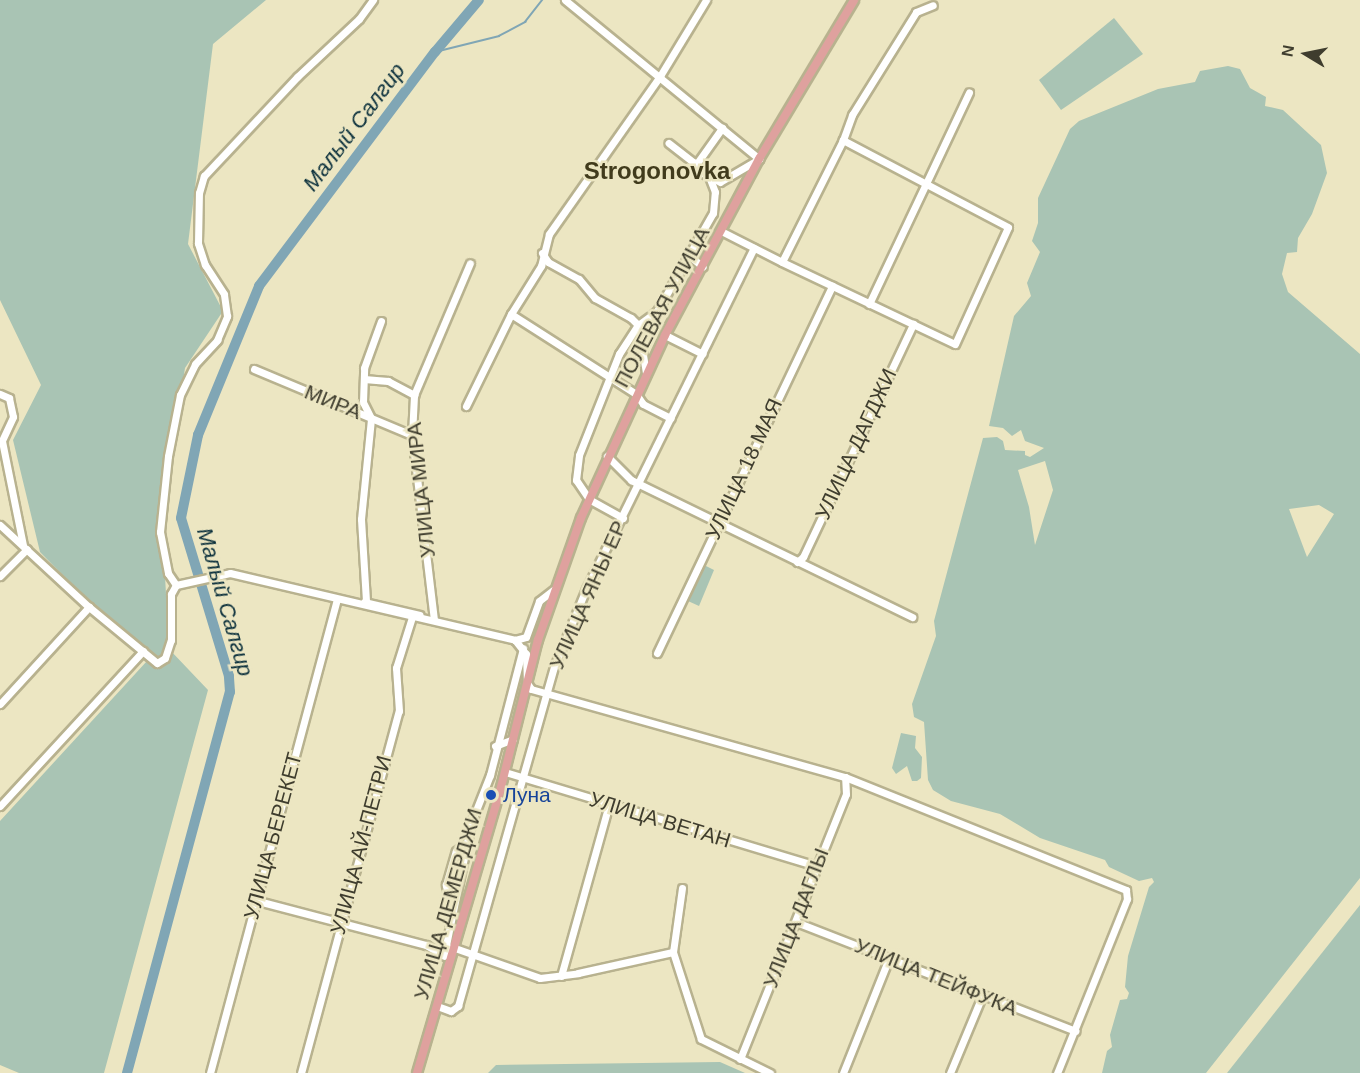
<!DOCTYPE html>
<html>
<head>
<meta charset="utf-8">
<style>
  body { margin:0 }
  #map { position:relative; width:1360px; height:1073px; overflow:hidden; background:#ece6c2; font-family:Arial,sans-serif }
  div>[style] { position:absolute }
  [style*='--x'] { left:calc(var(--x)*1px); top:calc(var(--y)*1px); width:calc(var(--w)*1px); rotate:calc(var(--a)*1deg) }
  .green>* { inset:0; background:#a9c4b4 }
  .stream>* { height:1.5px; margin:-0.75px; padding:0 0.75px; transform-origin:0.75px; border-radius:0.75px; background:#80a6b5 }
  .river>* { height:10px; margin:-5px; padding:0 5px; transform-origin:5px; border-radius:5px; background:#80a6b5 }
  .roads { filter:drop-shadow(2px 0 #b8b28f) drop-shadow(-2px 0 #b8b28f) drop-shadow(0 2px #b8b28f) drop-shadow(0 -2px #b8b28f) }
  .minor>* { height:7px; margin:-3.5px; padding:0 3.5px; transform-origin:3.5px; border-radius:3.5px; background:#fff }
  .major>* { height:8px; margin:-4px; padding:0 4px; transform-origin:4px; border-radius:4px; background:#dfa19e }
  .dots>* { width:16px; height:16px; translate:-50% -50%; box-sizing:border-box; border:3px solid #ece6c2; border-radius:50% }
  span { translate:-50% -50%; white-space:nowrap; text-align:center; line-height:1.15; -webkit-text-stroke:5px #ece6c2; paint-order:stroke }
  .street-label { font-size:21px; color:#3f3d2e }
  .transit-label { font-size:21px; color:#164399 }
  .left { translate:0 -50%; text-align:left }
  .water-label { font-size:22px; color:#0b303c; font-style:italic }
  .quarter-label { font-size:24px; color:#413b1c; font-weight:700 }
  .north { position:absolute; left:1276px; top:24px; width:60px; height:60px; -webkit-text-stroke:4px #ece6c2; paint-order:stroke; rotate:280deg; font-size:16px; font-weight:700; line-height:24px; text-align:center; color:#3f3d2e }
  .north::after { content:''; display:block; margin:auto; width:21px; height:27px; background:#3f3d2e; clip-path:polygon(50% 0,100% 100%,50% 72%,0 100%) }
</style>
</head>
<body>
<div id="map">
  <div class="green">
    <i style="clip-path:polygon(0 0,266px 0,213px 44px,188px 244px,223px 311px,185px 368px,162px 521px,169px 649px,208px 690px,104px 1073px,19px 1073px,0 1065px,0 821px,147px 661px,40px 552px,13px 440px,41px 385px,0 300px)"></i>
    <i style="clip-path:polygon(1114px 18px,1143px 54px,1061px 110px,1039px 80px)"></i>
    <i style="clip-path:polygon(evenodd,1228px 66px,1240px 69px,1250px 88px,1266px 97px,1265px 106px,1283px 110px,1321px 145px,1327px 173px,1312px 214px,1298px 238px,1297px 252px,1287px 253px,1282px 274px,1288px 292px,1360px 354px,1360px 878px,1206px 1073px,1102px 1073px,1107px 1051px,1112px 1047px,1110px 1035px,1120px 1000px,1127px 999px,1129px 993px,1125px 987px,1128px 956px,1149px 887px,1154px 882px,1152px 878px,1139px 881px,1109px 867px,1105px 860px,1040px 838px,1000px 814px,951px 801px,933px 790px,928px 780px,924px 722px,914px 717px,912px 704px,936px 636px,934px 621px,983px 438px,997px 437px,1003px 441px,1005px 450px,1025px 451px,1025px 455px,1030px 457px,1044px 448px,1025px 441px,1021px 430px,1012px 436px,1003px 428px,989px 426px,1014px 316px,1031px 296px,1027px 283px,1040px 252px,1032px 241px,1038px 223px,1038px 198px,1070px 129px,1079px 121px,1158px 89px,1195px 82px,1200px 71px,1228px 66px,1045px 461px,1053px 490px,1035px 545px,1029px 507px,1018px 470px,1045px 461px,1228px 66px,1319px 505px,1334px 514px,1307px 557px,1289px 509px,1319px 505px)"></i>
    <i style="clip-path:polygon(704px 565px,714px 570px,699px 606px,688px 601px)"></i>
    <i style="clip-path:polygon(901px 733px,916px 736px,915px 748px,922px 757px,921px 778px,917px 781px,912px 781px,907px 766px,896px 774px,892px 768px)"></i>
    <i style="clip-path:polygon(1360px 905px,1360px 1073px,1227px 1073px,1302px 978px)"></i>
    <i style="clip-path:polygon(720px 1062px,745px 1073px,488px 1073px,496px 1065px)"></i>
  </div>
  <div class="stream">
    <i style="--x:435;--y:52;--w:66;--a:-14"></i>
    <i style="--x:499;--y:36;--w:30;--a:-28"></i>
    <i style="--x:525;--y:22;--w:28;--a:-52"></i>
  </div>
  <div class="river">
    <i style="--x:127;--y:1073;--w:395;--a:-74.9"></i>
    <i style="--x:230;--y:692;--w:16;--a:-94"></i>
    <i style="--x:229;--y:676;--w:165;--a:-106.9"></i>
    <i style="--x:181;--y:518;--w:85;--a:-78.4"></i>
    <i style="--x:198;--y:435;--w:161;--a:-67.7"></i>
    <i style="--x:259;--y:286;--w:293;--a:-53.1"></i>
    <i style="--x:435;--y:52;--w:68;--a:-49.8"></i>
  </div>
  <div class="roads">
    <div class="minor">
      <i style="--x:565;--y:0;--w:251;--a:39.3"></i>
      <i style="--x:759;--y:159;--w:45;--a:149.5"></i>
      <i style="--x:720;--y:182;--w:25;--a:-153"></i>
      <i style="--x:698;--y:171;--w:10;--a:-119"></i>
      <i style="--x:693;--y:162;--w:31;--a:-142"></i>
      <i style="--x:843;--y:140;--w:27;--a:-70"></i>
      <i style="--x:852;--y:115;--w:121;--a:-58.1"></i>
      <i style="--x:916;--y:12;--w:18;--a:-22"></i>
      <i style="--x:695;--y:166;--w:47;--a:-54.6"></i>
      <i style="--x:723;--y:232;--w:66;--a:27"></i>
      <i style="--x:782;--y:262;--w:191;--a:25.4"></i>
      <i style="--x:955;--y:344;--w:128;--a:-65.6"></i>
      <i style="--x:1008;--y:227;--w:187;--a:-152.2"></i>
      <i style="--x:843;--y:140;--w:136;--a:116.6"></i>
      <i style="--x:542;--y:253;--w:11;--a:56"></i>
      <i style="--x:548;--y:262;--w:35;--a:29"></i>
      <i style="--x:579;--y:279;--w:25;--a:50"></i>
      <i style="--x:595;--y:298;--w:41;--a:29.1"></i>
      <i style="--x:631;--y:318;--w:10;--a:45"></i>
      <i style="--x:638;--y:325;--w:49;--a:80.5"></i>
      <i style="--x:689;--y:255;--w:18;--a:41"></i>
      <i style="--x:869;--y:304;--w:234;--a:-64.7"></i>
      <i style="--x:511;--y:314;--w:148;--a:32.6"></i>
      <i style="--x:636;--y:394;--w:12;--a:55"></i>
      <i style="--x:643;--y:404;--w:31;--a:27"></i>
      <i style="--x:665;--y:335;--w:42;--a:26.6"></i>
      <i style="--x:254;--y:369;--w:171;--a:22.7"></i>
      <i style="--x:364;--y:379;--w:24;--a:5"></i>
      <i style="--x:388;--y:381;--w:30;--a:28"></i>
      <i style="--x:0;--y:394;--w:10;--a:24"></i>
      <i style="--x:9;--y:398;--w:19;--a:78"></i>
      <i style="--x:13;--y:417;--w:26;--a:115"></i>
      <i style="--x:2;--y:441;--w:106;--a:78.6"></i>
      <i style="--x:466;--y:406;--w:102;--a:-63.9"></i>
      <i style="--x:511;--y:314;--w:57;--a:-58"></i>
      <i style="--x:541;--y:266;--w:33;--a:-76"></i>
      <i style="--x:549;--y:234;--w:193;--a:-54.9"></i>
      <i style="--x:660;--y:76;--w:89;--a:-58.8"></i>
      <i style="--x:607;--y:456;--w:34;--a:45"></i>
      <i style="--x:631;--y:480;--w:313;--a:26"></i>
      <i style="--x:623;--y:518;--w:39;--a:-151"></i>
      <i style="--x:589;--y:499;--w:23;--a:-124"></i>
      <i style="--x:576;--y:480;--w:25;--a:-83"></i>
      <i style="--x:579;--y:455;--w:109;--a:-68.4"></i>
      <i style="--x:619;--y:354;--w:35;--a:-57"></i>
      <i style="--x:638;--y:325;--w:24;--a:-36"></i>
      <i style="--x:657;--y:311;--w:113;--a:-60.3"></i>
      <i style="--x:713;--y:213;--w:21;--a:-85"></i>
      <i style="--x:715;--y:192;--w:14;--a:-111"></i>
      <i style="--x:0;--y:525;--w:121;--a:42.7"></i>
      <i style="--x:89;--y:607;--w:88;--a:39.5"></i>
      <i style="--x:157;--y:663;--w:9;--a:-32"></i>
      <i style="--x:165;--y:658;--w:19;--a:-72"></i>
      <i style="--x:171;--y:640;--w:46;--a:-90"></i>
      <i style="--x:171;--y:594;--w:10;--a:-61"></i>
      <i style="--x:797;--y:562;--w:8;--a:-40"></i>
      <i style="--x:803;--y:557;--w:258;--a:-64.7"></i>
      <i style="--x:0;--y:576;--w:38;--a:-45"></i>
      <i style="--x:176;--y:585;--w:14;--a:-124"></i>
      <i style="--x:168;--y:573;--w:42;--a:-101"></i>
      <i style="--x:160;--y:532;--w:76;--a:-84"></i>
      <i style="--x:168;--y:456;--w:62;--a:-78.9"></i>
      <i style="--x:180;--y:395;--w:34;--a:-64"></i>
      <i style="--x:195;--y:364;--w:33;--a:-47"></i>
      <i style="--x:217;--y:340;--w:26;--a:-67"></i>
      <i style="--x:227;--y:316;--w:22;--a:-98"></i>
      <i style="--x:224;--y:294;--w:35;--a:-123"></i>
      <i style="--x:205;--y:265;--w:23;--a:-108"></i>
      <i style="--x:198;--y:243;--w:50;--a:-88.9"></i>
      <i style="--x:199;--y:193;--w:18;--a:-74"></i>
      <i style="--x:204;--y:176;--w:136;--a:-46.8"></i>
      <i style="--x:297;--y:77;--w:85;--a:-43.1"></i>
      <i style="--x:359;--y:19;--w:24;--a:-54"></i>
      <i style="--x:176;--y:585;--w:55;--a:-12.5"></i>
      <i style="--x:230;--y:573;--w:293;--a:13.2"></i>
      <i style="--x:515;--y:640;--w:11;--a:-15"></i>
      <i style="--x:526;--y:637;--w:38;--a:-70"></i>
      <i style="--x:539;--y:601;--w:18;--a:-38"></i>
      <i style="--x:366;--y:601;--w:82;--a:-93.5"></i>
      <i style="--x:361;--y:519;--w:101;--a:-84.3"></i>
      <i style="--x:371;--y:418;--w:18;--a:-117"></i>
      <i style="--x:363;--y:402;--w:34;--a:-88"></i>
      <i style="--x:364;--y:368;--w:50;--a:-70.1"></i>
      <i style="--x:364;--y:602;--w:57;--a:13.1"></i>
      <i style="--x:434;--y:620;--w:186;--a:-96.8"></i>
      <i style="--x:412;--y:435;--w:40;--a:-87.1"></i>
      <i style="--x:414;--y:395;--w:143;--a:-67"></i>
      <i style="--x:515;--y:640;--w:18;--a:52"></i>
      <i style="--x:526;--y:654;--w:29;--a:88"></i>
      <i style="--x:527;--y:683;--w:7;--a:56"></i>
      <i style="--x:531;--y:689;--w:326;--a:15.7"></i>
      <i style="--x:845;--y:777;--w:303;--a:21.9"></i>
      <i style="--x:1126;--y:890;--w:9;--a:84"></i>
      <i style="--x:1127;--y:899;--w:188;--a:111.9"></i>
      <i style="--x:657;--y:653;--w:407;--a:-64.5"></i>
      <i style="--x:0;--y:704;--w:132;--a:-47.5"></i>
      <i style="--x:495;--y:746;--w:19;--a:-21"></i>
      <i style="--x:505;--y:772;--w:325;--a:16.8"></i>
      <i style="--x:0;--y:806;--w:211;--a:-47.3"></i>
      <i style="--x:682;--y:888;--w:65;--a:98"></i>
      <i style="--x:673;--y:952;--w:91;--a:72.2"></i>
      <i style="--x:701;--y:1039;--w:77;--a:26.2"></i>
      <i style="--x:258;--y:901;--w:174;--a:14.7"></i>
      <i style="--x:426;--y:945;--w:21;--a:31"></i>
      <i style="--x:452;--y:912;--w:28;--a:-103"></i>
      <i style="--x:446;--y:885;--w:35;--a:-74"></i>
      <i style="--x:456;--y:851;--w:14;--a:-39"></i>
      <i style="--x:796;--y:922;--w:300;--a:21.3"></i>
      <i style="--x:452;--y:947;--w:93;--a:19.4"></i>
      <i style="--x:540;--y:978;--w:38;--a:-7"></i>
      <i style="--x:578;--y:973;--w:97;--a:-12.5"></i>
      <i style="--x:444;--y:955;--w:135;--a:-78.4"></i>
      <i style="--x:471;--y:823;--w:52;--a:-68.4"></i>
      <i style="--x:490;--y:775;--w:131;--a:-75.4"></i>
      <i style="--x:561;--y:976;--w:179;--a:-74.4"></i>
      <i style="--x:437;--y:1006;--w:15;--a:20"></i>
      <i style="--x:451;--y:1011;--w:9;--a:-36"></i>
      <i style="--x:458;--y:1006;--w:352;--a:-74.2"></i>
      <i style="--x:554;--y:667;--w:84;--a:-67.7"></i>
      <i style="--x:586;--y:589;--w:380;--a:-63.8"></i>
      <i style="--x:740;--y:1059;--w:285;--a:-68.2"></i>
      <i style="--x:846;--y:794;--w:17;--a:-93"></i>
      <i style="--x:210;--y:1073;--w:490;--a:-75"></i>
      <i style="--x:301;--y:1073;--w:375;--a:-74.9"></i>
      <i style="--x:399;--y:711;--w:43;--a:-94"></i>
      <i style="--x:396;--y:668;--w:53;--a:-72.6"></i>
      <i style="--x:843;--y:1073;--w:124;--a:-68.2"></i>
      <i style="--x:950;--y:1073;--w:83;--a:-67.4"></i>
    </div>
    <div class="major">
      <i style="--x:417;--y:1073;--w:294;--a:-73.6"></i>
      <i style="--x:500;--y:791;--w:156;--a:-75.9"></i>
      <i style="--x:538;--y:640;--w:129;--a:-70.6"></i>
      <i style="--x:581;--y:518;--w:201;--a:-65.3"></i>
      <i style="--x:665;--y:335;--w:200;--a:-61.9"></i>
      <i style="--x:759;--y:159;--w:185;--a:-59.1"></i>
    </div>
  </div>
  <div class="dots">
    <i style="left:491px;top:795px;background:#1a4fb4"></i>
  </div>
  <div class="street-label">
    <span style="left:662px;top:307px;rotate:-62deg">ПОЛЕВАЯ УЛИЦА</span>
    <span style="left:333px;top:402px;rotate:22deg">МИРА</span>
    <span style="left:856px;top:444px;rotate:-65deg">УЛИЦА ДАГДЖИ</span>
    <span style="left:744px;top:469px;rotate:-65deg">УЛИЦА 18 МАЯ</span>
    <span style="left:421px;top:490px;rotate:-96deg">УЛИЦА МИРА</span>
    <span style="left:588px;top:595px;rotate:-66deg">УЛИЦА ЯНЫ ЕР</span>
    <span style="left:660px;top:820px;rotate:17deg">УЛИЦА ВЕТАН</span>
    <span style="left:273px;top:836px;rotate:-75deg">УЛИЦА БЕРЕКЕТ</span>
    <span style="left:361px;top:845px;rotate:-75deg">УЛИЦА АЙ-ПЕТРИ</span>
    <span style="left:448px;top:904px;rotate:-74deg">УЛИЦА ДЕМЕРДЖИ</span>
    <span style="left:796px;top:918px;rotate:-69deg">УЛИЦА ДАГЛЫ</span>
    <span style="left:936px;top:977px;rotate:22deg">УЛИЦА ТЕЙФУКА</span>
  </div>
  <div class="transit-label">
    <span class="left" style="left:503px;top:795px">Луна</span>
  </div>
  <div class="water-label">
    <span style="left:354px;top:127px;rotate:-53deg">Малый Салгир</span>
    <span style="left:225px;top:602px;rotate:74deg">Малый Салгир</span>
  </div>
  <div class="quarter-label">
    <span style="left:657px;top:171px">Strogonovka</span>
  </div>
  <div class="north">N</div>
</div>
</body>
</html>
